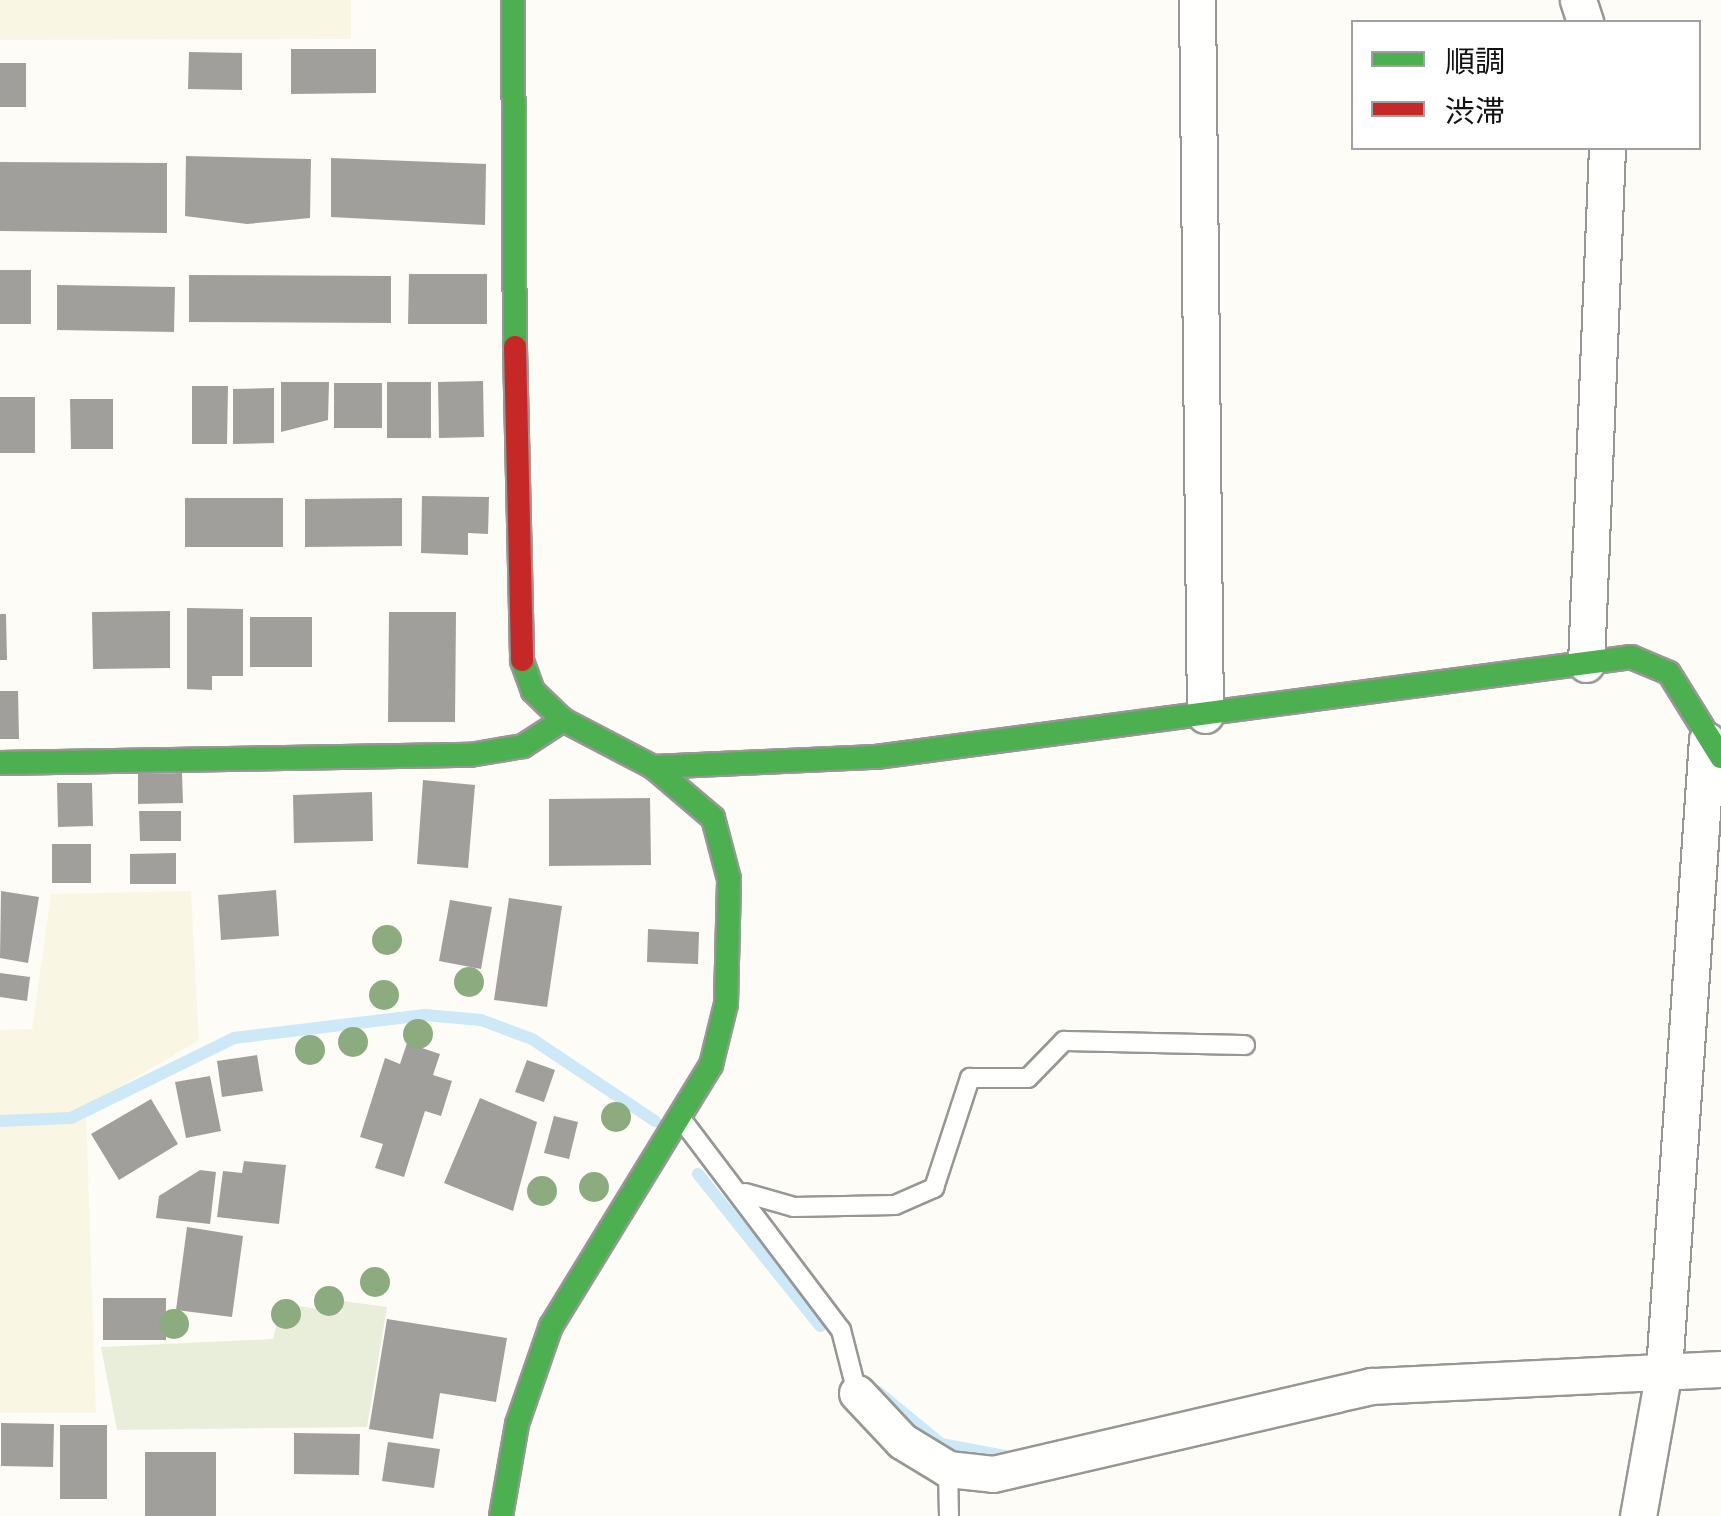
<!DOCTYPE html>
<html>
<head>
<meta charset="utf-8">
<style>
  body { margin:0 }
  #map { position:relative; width:1721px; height:1516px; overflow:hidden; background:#fdfcf7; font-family:Bitter,"Noto Sans JP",serif }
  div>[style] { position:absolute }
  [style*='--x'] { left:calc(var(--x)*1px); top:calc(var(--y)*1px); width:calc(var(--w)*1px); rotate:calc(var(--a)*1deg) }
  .farmland>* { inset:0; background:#f9f7e4 }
  .cemetery>* { inset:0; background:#e9eedb }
  .stream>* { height:12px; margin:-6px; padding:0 6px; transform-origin:6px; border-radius:6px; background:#cde8f7 }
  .building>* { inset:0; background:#a19f9c }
  .roads { filter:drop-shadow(2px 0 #979795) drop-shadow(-2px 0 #979795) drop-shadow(0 2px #979795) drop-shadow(0 -2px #979795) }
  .lane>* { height:18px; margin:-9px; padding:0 9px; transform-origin:9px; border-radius:9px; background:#fffffe }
  .street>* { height:35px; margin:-17.5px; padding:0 17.5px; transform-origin:17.5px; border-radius:17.5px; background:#fffffe }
  .fast>* { height:22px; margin:-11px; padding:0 11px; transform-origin:11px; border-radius:11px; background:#4caf50 }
  .jam>* { height:22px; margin:-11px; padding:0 11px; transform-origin:11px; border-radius:11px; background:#c62828 }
  .trees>* { width:30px; height:30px; margin:-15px; border-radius:50%; background:#8cac80 }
  span { translate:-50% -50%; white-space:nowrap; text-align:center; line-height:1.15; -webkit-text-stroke:10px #fff; paint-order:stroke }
  .legend { position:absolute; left:1351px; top:20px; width:350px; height:130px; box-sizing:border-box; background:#fff; border:2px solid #a0a0a0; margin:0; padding:12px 18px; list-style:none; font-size:30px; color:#111 }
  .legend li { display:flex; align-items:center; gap:20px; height:50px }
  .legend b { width:50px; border:2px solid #a0a0a0 }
</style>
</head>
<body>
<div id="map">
  <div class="farmland">
    <i style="clip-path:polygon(0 0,351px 0,351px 39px,0 40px)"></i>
    <i style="clip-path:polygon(191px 891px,199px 1040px,86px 1107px,96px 1413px,0 1413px,0 1030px,32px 1029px,51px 894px)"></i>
  </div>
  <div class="cemetery">
    <i style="clip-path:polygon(343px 1301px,387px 1307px,367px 1427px,117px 1430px,101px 1347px,273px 1339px,282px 1303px,341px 1313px)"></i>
  </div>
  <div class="stream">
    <i style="--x:0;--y:1121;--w:71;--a:-2.4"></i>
    <i style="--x:71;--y:1118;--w:182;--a:-26.1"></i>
    <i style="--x:234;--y:1038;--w:192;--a:-6.9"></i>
    <i style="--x:425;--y:1015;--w:56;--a:5.1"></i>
    <i style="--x:481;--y:1020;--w:54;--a:20.4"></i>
    <i style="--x:532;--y:1039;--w:148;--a:33.7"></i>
    <i style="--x:698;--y:1174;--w:195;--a:51.2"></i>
    <i style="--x:877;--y:1391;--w:83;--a:39.6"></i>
    <i style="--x:941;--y:1444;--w:66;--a:10.5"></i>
  </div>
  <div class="building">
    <i style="clip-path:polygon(291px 49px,376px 49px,376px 93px,291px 94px)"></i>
    <i style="clip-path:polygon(189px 52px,242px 53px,242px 90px,188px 89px)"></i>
    <i style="clip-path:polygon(0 63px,26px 63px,26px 107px,0 107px)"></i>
    <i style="clip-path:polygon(186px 156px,311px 159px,310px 218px,247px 224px,185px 216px)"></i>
    <i style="clip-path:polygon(331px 158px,486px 164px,485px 225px,331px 217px)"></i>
    <i style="clip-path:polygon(0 162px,167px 163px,167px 233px,0 231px)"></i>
    <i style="clip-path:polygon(0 270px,31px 270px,31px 324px,0 324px)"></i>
    <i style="clip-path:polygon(409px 274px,487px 274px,487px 324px,408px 324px)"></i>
    <i style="clip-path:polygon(189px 275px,391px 276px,391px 323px,189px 322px)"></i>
    <i style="clip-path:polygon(57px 285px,175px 287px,174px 332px,57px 330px)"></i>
    <i style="clip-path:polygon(483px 381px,484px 437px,439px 438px,438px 382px)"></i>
    <i style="clip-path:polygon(281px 382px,329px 382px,328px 420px,281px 432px)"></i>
    <i style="clip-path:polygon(387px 382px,431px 382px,431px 438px,387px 438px)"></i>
    <i style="clip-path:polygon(334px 383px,382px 383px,382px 428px,334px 428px)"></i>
    <i style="clip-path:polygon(192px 386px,228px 386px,227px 444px,192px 444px)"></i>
    <i style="clip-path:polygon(274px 388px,274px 443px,233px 444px,233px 389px)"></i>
    <i style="clip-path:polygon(0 397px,35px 397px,35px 453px,0 453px)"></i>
    <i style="clip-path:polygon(70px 399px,113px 399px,113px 449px,71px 449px)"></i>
    <i style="clip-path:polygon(422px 496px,489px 497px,488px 534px,468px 533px,468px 555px,421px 553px)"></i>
    <i style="clip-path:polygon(185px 498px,283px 498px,283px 547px,185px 547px)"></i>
    <i style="clip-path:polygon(402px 498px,402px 546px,305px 547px,305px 499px)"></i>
    <i style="clip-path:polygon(187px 608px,243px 609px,243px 676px,212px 676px,212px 690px,187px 689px)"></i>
    <i style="clip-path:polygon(170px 611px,170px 668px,93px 669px,92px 612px)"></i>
    <i style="clip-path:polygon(389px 612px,456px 612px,455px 722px,388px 722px)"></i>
    <i style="clip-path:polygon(0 614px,6px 614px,7px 660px,0 660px)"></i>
    <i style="clip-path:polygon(250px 617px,312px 617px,312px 667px,250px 667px)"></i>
    <i style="clip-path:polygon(0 691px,18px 691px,19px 739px,0 739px)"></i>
    <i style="clip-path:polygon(182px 773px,183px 803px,138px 804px,138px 774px)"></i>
    <i style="clip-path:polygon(423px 780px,475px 785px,468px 868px,417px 864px)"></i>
    <i style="clip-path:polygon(57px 783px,92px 783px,93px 826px,58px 827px)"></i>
    <i style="clip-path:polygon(372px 792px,373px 841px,294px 843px,293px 795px)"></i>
    <i style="clip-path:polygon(650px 798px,651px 865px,549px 866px,549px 799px)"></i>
    <i style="clip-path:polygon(139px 811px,181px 811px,181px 841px,140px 841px)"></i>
    <i style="clip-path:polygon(52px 844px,91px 844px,91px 883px,52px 883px)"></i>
    <i style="clip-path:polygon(176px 853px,176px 884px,130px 884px,130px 854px)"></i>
    <i style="clip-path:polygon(276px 890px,279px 936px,221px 940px,218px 895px)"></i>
    <i style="clip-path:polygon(1px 891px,39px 897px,28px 963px,0 958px)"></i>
    <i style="clip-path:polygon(509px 898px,562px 906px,547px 1007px,494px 1000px)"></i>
    <i style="clip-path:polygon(450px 900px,492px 907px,481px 969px,439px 961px)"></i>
    <i style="clip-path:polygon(648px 929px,699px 932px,698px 964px,647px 962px)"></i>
    <i style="clip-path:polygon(0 973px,30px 977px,27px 1001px,0 997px)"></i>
    <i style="clip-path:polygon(407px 1043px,440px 1054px,433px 1075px,452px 1081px,441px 1116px,425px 1111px,404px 1177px,375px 1168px,383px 1144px,360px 1137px,385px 1058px,400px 1064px)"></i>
    <i style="clip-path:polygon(257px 1055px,263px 1091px,222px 1097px,217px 1061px)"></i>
    <i style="clip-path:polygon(527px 1060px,555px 1070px,544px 1102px,515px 1092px)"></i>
    <i style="clip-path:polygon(210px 1076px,221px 1131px,186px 1138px,175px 1082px)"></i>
    <i style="clip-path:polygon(480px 1098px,537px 1122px,513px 1211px,444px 1183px)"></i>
    <i style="clip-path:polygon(151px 1099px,178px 1144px,119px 1180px,91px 1134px)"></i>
    <i style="clip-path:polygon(554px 1116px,578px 1122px,569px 1159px,544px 1153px)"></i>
    <i style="clip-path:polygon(244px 1161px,286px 1165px,279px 1224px,217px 1217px,223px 1171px,242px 1173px)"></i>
    <i style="clip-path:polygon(200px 1170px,216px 1172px,210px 1224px,156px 1218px,159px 1196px)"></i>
    <i style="clip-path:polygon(187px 1227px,243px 1236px,232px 1317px,176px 1310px)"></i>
    <i style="clip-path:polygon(103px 1298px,166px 1298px,166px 1340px,103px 1340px)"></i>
    <i style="clip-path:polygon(387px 1319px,507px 1338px,496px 1402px,440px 1393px,433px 1439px,369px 1429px)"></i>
    <i style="clip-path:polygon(1px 1423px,54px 1424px,53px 1467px,1px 1466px)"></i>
    <i style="clip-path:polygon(60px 1425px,107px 1425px,107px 1499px,60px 1499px)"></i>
    <i style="clip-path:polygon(294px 1433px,360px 1434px,359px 1475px,294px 1474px)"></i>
    <i style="clip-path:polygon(388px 1442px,440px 1449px,434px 1488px,382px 1481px)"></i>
    <i style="clip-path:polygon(145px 1452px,216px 1452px,216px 1516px,145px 1516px)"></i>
  </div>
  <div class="roads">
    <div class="lane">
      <i style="--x:682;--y:1120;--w:263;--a:52.9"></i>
      <i style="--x:841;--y:1330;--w:65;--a:75.7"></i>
      <i style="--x:745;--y:1193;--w:51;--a:15.9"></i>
      <i style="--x:794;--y:1207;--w:101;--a:-1.1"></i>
      <i style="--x:895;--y:1205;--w:43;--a:-23.6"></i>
      <i style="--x:934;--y:1188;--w:116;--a:-71.9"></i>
      <i style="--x:970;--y:1078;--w:58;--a:0"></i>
      <i style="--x:1028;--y:1078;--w:52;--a:-45.8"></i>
      <i style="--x:1064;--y:1041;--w:181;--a:1.3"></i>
      <i style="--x:948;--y:1469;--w:47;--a:88.8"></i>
    </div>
    <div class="street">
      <i style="--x:1197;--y:0;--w:715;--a:89.36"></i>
      <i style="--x:1578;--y:0;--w:23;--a:72"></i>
      <i style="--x:1586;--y:664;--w:516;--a:-87.67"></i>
      <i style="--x:857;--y:1393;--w:66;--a:46.8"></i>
      <i style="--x:902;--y:1441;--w:54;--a:31.3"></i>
      <i style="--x:948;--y:1469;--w:45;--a:6.3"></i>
      <i style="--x:993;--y:1474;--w:389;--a:-13.1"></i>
      <i style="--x:1372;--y:1386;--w:349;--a:-2.8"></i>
      <i style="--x:1638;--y:1516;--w:148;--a:-79.9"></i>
      <i style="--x:1664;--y:1370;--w:631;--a:-86.1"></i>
    </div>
    <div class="fast">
      <i style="--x:513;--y:0;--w:347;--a:89.7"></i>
      <i style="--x:0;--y:763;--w:470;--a:-1"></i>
      <i style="--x:470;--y:755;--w:54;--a:-9.6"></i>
      <i style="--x:523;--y:746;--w:48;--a:-33"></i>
      <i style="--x:653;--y:767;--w:223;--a:-2.6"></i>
      <i style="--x:876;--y:757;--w:762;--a:-7.54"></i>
      <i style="--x:1631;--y:657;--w:41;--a:22.8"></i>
      <i style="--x:1669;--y:673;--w:99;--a:58.2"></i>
      <i style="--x:501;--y:1516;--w:93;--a:-80.1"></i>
      <i style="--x:517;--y:1424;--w:104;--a:-70.9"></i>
      <i style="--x:551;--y:1326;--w:306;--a:-58.5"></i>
      <i style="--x:711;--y:1065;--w:63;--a:-76.2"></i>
      <i style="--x:726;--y:1004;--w:125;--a:-88.6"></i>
      <i style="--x:729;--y:879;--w:63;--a:-104.7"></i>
      <i style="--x:713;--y:818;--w:79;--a:-139.6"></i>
      <i style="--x:653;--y:767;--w:102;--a:-152.4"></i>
      <i style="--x:563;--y:720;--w:42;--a:-136"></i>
      <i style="--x:533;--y:691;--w:33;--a:-110"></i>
    </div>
    <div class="jam">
      <i style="--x:515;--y:347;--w:313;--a:88.7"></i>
    </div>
  </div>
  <div class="trees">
    <i style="left:387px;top:940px"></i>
    <i style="left:469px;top:982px"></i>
    <i style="left:384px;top:995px"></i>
    <i style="left:418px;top:1034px"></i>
    <i style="left:353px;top:1042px"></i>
    <i style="left:310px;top:1050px"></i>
    <i style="left:616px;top:1117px"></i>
    <i style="left:594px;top:1187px"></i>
    <i style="left:542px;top:1191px"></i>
    <i style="left:375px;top:1282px"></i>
    <i style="left:329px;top:1301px"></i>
    <i style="left:286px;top:1314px"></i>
    <i style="left:174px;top:1324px"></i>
  </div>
  <ul class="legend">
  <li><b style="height:12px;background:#4caf50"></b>順調</li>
  <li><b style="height:12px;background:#c62828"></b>渋滞</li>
  </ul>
</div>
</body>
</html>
